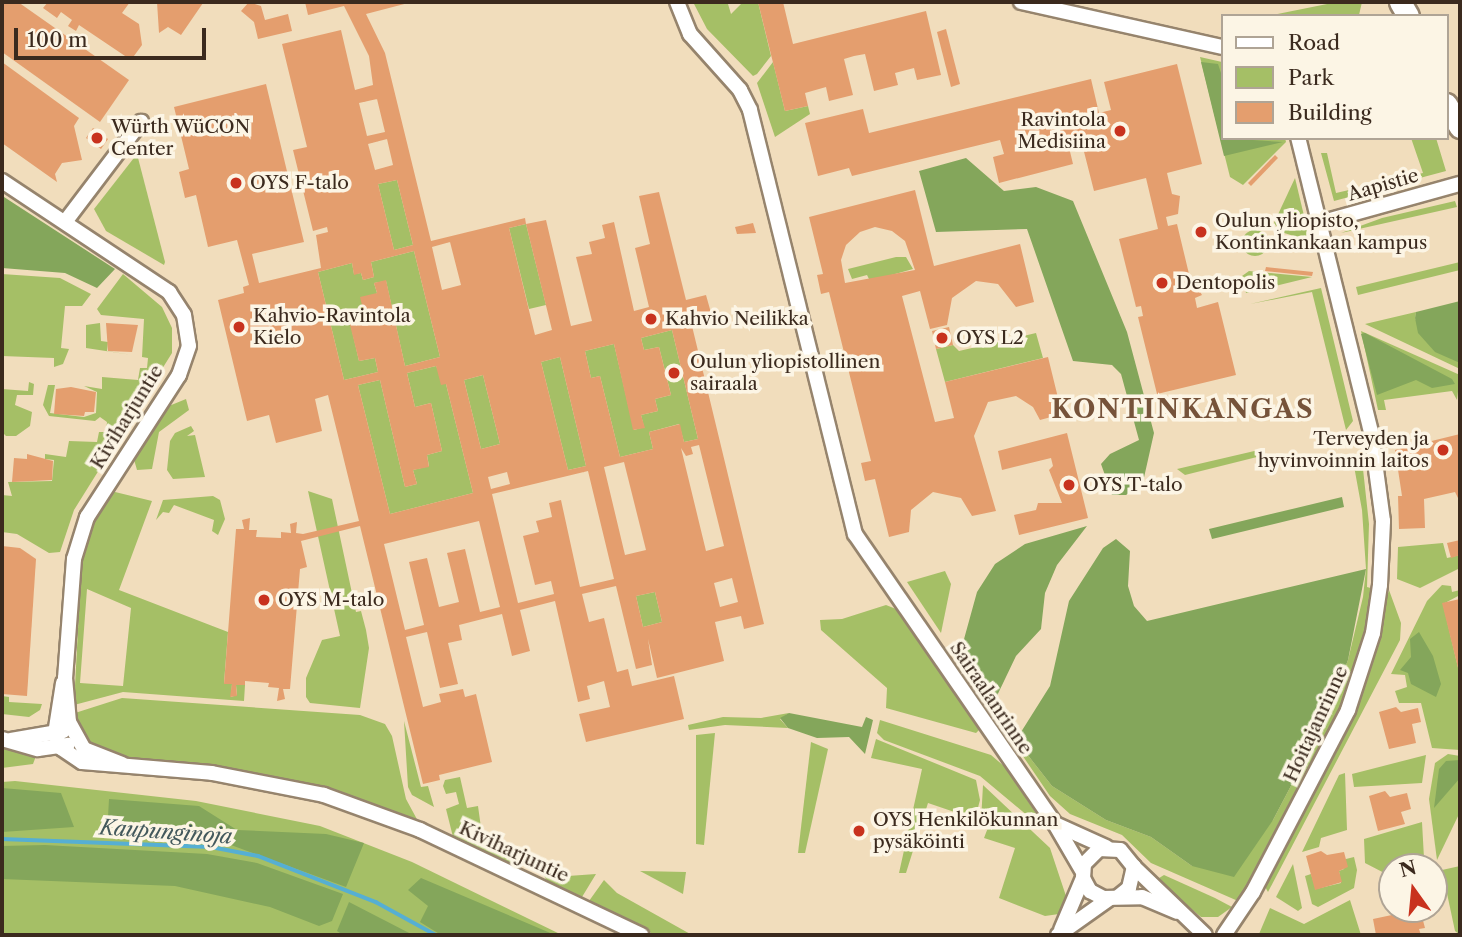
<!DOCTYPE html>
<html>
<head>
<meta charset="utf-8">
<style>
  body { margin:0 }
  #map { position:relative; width:1462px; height:937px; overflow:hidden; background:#f1ddbc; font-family:"Libre Caslon Text",serif }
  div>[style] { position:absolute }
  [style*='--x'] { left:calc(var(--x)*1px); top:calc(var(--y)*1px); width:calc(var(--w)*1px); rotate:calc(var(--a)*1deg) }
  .green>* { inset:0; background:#a5bf66 }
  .round { border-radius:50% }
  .forest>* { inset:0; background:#84a65b }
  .stream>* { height:3.5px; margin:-1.75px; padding:0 1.75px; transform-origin:1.75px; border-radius:1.75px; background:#56afd3 }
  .building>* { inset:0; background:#e49e6e }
  .roads { filter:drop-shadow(2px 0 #96846d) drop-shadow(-2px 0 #96846d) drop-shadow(0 2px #96846d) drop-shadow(0 -2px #96846d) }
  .minor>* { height:14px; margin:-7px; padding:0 7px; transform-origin:7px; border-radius:7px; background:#fff }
  .secondary>* { height:21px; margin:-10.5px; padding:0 10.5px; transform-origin:10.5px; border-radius:10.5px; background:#fff }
  .dots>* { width:19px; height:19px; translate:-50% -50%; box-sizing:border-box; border:4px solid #fcf5e5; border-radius:50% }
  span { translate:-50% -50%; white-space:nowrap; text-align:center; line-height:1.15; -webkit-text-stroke:7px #fcf5e5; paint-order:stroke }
  .poi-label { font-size:19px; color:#3b2a1e }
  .right { translate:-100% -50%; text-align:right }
  .left { translate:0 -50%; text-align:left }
  .street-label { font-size:19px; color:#3b2a1e }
  .water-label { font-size:21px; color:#44595d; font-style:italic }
  .district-label { font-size:26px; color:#76533a; font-weight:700; letter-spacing:2px }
  .frame { position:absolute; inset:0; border:4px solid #3b2a1e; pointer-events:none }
  .legend { position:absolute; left:1221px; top:14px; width:228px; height:126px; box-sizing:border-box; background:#fcf5e5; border:2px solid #afa495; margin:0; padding:9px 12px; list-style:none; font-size:21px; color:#3b2a1e }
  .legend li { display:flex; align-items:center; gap:14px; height:35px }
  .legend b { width:35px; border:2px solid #afa495 }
  .north { position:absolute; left:1378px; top:853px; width:70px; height:70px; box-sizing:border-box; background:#fcf5e5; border:2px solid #afa495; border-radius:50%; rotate:345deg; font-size:19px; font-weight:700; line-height:28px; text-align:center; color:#3b2a1e }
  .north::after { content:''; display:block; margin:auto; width:24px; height:32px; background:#c8321e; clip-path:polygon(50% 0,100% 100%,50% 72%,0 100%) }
  .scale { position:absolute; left:14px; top:28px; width:192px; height:32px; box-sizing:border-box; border:4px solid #3b2a1e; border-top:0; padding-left:9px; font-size:21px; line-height:24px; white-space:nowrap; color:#3b2a1e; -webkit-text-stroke:5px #fcf5e5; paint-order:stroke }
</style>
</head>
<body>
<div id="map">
  <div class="green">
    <i style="clip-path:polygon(693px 2px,721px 2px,728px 4px,731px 14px,743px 2px,758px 2px,771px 56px,757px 74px,753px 76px,707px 29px)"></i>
    <i style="clip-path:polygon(1337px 2px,1362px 2px,1359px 15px,1267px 16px)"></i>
    <i style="clip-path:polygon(1200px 57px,1222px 62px,1222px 138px,1285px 138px,1286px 142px,1243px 185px,1230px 177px)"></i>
    <i style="clip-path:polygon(773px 62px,785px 111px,808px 106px,810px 114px,775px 137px,757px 83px)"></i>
    <i style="clip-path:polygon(1411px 138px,1436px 138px,1446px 171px,1334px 201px,1321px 153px,1327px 153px,1336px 193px,1423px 173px)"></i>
    <i style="clip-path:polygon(137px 154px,165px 262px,164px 265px,106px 231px,94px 209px)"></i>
    <i style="clip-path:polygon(1295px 178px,1310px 241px,1281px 232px,1274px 223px)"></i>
    <i style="clip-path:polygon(397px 180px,413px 245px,394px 250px,378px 184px)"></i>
    <i style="clip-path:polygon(1455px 201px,1457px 207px,1341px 233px,1382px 218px)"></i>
    <i style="clip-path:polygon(526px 224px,546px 305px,529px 309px,509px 228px)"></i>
    <i class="round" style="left:1242px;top:230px;width:26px;height:26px"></i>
    <i style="clip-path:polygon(414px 251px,440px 357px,405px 366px,386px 281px,374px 283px,377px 293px,363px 309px,348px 313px,359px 361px,375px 358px,378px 372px,344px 380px,318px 272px,352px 263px,354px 274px,361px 273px,363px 280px,374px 277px,371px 262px)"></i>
    <i style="clip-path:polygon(896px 257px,906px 257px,913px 269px,870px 281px,867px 275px,852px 279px,848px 269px)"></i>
    <i style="clip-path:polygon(1460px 262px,1460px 270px,1358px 295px,1356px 287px)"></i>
    <i style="clip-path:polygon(1249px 271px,1312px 277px,1246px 293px,1242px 276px)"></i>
    <i style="clip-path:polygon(2px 274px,60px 278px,91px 294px,82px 306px,65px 306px,61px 348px,69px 349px,63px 364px,54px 367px,54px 358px,2px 356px)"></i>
    <i style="clip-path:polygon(123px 274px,162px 307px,172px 328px,172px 353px,74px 510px,60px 552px,49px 553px,17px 534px,2px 532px,2px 495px,12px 496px,8px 482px,52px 481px,54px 460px,45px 459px,45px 454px,66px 457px,69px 441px,97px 442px,99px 432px,106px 432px,107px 422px,100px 417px,95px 421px,49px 416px,43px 405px,48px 385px,55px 385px,50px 413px,84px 417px,96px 413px,97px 392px,84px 386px,102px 389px,102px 377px,138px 380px,140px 368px,147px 368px,148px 358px,142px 357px,144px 319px,101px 315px,97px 309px)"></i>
    <i style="clip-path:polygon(1321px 288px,1353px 421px,1346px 430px,1312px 292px,1250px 304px)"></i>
    <i style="clip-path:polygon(1416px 312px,1415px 319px,1460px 363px,1460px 369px,1365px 324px)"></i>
    <i style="clip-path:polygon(100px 323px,101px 341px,108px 342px,107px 351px,132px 355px,86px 348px,86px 325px)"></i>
    <i style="clip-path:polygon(672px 330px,698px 439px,684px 442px,679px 424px,649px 432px,653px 449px,620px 457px,600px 376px,591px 378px,585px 351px,614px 344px,634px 430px,644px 427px,641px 415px,658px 411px,655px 399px,671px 395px,659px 347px,644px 350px,641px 338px)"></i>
    <i style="clip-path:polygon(1361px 331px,1460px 375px,1457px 400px,1452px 391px,1384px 400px,1386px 410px,1378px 410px)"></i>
    <i style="clip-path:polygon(1036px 333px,1043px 358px,945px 382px,936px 349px,953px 345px,959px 351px)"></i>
    <i style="clip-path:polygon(560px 357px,586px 466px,568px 470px,541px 362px)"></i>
    <i style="clip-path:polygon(436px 366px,446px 384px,473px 493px,390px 514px,358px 385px,380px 380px,405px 487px,417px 484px,413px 470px,429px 466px,427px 455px,442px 451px,431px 403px,415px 407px,407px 373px)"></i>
    <i style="clip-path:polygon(483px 375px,500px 444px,481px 449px,464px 380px)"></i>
    <i style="clip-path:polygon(29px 382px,34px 384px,33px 395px,17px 395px,15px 405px,32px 412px,30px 426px,16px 436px,6px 436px,2px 432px,2px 389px,28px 391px)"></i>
    <i style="clip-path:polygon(186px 399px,189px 410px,159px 432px,152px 469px,137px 470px,133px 456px,164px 408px)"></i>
    <i style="clip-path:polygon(191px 426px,194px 431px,187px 436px,195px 435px,205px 477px,173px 479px,167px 470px,170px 441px,175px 433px)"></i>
    <i style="clip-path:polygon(1263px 449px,1265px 455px,1185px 475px,1177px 469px)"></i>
    <i style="clip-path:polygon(1352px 455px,1361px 460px,1363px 469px,1369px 524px,1367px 587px,1374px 589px,1360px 656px,1334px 725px,1238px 901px,1151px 863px,1122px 835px,1070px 814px,1050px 796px,1014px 743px,1016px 740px,1052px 786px,1106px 820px,1151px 837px,1192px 866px,1273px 820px,1323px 725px,1348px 660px,1363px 597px,1366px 569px,1362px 510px)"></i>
    <i style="clip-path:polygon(evenodd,111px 491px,152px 501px,119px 590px,228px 632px,224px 683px,232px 684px,231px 697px,237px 695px,236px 685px,245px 685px,244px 701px,123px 692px,74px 705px,82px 553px,89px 527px,111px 491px,87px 589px,131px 608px,123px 686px,80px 683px,87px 589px)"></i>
    <i style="clip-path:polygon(308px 491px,332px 499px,356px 612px,361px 611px,366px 630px,369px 648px,360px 708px,310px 703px,306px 697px,306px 678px,322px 640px,340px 636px)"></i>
    <i style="clip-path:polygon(213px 496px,220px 500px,225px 519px,218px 535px,212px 531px,214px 520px,174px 505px,169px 513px,163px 512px,156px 520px,163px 500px)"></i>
    <i style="clip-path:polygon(1443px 543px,1447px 558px,1460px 555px,1460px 568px,1420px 588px,1397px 579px,1398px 547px)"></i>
    <i style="clip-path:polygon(945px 571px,951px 584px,941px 633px,907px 582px)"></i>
    <i style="clip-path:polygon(1442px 585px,1451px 586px,1452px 592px,1460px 590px,1460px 595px,1443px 604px,1460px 676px,1460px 750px,1432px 748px,1421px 703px,1399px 703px,1395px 691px,1407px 687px,1405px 675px,1391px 674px,1427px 601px)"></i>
    <i style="clip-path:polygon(1389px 590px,1401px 623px,1400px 640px,1268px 892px,1264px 885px,1357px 705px)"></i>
    <i style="clip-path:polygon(655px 592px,662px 622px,643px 627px,636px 596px)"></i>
    <i style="clip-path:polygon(886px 605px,901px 611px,979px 730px,976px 733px,886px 708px,887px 688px,821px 630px,820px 620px,842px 619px)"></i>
    <i style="clip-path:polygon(2px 696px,9px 697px,9px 702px,42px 704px,40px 710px,29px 717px,2px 714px)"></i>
    <i style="clip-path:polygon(122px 698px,360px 715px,385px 724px,392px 736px,406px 799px,419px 823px,315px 785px,264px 774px,102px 754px,91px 747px,75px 713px)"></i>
    <i style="clip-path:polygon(789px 713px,780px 719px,788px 728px,725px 725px,689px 730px,688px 725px,723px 717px,761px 718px)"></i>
    <i style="clip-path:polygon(880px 720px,991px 755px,1005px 767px,1044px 825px,1041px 827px,980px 776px,884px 740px,877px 733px)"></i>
    <i style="clip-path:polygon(404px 721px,421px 787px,428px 786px,434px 807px,412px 795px,408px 787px)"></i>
    <i style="clip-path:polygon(715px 733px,704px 845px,696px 844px,696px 735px)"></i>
    <i style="clip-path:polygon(876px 739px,976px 780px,980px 800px,975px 819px,928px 803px,906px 873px,899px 873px,922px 769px,871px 758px)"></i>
    <i style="clip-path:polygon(811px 742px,828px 749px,805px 853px,798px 853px)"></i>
    <i style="clip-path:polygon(2px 747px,36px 756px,33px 764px,2px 768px)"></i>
    <i style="clip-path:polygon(1448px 754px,1460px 756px,1460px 812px,1437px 860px,1429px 799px,1435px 763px)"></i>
    <i style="clip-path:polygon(1426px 755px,1422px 783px,1354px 787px,1352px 774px)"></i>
    <i style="clip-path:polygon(1345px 773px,1347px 830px,1321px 838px,1319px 847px,1302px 852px,1339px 775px)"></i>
    <i style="clip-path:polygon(460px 777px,467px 808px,478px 806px,483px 842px,514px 858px,513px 864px,453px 837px,446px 809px,459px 804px,456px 792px,446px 794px,443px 786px,445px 780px)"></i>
    <i style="clip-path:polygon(15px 781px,196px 801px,320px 826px,412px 862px,562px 935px,2px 935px,2px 782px)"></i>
    <i style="clip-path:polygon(983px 785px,1050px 848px,1068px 902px,1059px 914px,1045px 916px,999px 898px,1015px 848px,984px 838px,989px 825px,981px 821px)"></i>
    <i style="clip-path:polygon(1422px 822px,1424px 858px,1420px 867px,1392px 867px,1392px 877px,1365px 863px,1364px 839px)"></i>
    <i style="clip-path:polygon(1354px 857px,1357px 870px,1354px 888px,1318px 907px,1312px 904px,1305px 876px,1311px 874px,1316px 889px,1341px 883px,1339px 871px,1344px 869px,1346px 859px)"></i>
    <i style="clip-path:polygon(1293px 864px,1302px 908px,1298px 911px,1276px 897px)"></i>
    <i style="clip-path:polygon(1460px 866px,1460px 935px,1455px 931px,1442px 870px)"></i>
    <i style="clip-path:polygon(547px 870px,554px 877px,596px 874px,582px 897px,547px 881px,543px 874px)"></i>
    <i style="clip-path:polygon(640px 871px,686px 872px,683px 894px)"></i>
    <i style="clip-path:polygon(1164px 875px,1215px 898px,1232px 907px,1218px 917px,1201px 917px,1156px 880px)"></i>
    <i style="clip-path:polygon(604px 880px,617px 893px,692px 935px,655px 935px,589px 901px)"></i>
    <i style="clip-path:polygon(1350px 900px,1361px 935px,1259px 934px,1270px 908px,1304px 924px)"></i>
  </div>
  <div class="forest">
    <i style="clip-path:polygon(1201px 62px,1218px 64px,1222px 76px,1222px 138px,1283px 142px,1224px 156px)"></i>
    <i style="clip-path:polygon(966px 158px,1004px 191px,1036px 187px,1073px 201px,1127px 332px,1154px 433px,1143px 482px,1126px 495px,1112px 495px,1101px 464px,1110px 454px,1139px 440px,1121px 374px,1112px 365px,1073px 361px,1027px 229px,936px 232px,919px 171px)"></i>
    <i style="clip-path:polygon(4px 197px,115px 269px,97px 288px,65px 273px,2px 268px)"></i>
    <i style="clip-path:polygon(1460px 301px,1460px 363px,1435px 352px,1418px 333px,1415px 318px,1416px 312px)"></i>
    <i style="clip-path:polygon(1365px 333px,1452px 379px,1455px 384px,1432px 388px,1416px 380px,1377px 395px,1361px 334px)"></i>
    <i style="clip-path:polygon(1342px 497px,1344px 507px,1212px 539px,1209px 529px)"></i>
    <i style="clip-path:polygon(1087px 526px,1057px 565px,1045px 593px,1041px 629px,1016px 656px,994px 702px,961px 650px,977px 592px,995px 564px,1025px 544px)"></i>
    <i style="clip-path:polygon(1116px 539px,1130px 551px,1128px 586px,1134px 606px,1147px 621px,1366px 569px,1348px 660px,1323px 725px,1273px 820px,1234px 877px,1192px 866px,1151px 837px,1106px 820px,1052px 786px,1016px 740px,1050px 686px,1069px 601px,1103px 548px)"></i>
    <i style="clip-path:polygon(1419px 632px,1433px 656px,1441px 684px,1436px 697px,1411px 684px,1408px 673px,1400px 670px,1411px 657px,1410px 639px)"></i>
    <i style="clip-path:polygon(789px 713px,862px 727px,866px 717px,873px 720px,865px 754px,849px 737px,817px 738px,788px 728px,780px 718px)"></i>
    <i style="clip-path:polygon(1460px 760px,1460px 778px,1434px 808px,1439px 769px,1446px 761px)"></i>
    <i style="clip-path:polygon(2px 788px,61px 793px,74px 827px,2px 832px)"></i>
    <i style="clip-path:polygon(109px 799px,199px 806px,237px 830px,326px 834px,364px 843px,346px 887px,231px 845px,107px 835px)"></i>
    <i style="clip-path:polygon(45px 845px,207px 854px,257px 863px,343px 894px,332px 921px,319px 926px,270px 907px,175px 886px,2px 879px,2px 846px)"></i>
    <i style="clip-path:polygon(421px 878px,555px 935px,441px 935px,420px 922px,428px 906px,408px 890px)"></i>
    <i style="clip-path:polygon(349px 902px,413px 935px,343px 935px,337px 931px)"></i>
  </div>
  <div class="stream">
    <i style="--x:2;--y:839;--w:209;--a:2.2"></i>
    <i style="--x:211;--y:847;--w:48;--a:10.8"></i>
    <i style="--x:258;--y:856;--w:127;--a:21.3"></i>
    <i style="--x:376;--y:902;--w:68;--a:28.8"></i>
  </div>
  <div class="building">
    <i style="clip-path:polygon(2px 2px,18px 2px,129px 80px,100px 122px,2px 52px)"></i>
    <i style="clip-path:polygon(48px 2px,130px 2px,122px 13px,139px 24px,142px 45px,131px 60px,79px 25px,76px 31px,68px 26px,72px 20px,61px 12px,57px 18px,43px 8px)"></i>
    <i style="clip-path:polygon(157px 2px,202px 2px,203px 3px,181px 35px,168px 27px,159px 33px)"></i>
    <i style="clip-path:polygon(249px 2px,261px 6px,265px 20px,288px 14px,292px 31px,258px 39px,254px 22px,241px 11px)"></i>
    <i style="clip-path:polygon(evenodd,305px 2px,412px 2px,366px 14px,385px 53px,431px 241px,525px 218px,526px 224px,509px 228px,535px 335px,552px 330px,526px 224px,546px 220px,571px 326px,592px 321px,576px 257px,592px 254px,589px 242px,605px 238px,602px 225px,614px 222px,634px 311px,649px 307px,635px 248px,650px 244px,639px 196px,659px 192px,686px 300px,706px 295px,713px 320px,692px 326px,764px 624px,744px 629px,741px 616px,715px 622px,724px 661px,657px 678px,648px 639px,652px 665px,636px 669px,616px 586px,582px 594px,589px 622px,604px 618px,617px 672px,628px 669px,632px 686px,674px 676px,684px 719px,586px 742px,579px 714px,610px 707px,604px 681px,587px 686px,590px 699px,578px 702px,555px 601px,520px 610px,530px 651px,512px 656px,502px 614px,459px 625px,462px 640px,448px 643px,458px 684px,440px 688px,427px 632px,406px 637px,423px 707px,441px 702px,439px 694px,463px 689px,465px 697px,476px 694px,492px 762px,439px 775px,440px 780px,423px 784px,360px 526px,301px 541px,307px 567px,300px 569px,290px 689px,283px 689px,285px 699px,277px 701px,279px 688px,268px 687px,269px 683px,245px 681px,245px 685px,236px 685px,237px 696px,230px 697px,232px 684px,224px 684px,236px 529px,244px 529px,242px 520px,250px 518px,249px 530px,257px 530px,256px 537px,281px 538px,281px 532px,291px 533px,290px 524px,297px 522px,296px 533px,303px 534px,359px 521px,328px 395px,315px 399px,322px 431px,276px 443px,269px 415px,247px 421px,218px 300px,244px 293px,243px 287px,249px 285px,237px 240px,208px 247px,196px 195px,185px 198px,179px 172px,189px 169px,174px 107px,266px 84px,304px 242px,252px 254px,259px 283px,321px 268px,316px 235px,328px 232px,327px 227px,313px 231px,293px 150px,307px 147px,282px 44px,341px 30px,355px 90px,373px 85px,369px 56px,344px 6px,308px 15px,305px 2px,377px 99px,385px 132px,367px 136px,359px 103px,377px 99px,305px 2px,387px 139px,393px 165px,375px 170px,368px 144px,387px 139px,305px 2px,397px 180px,413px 245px,394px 250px,378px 184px,397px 180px,305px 2px,450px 242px,461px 285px,442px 290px,432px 247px,450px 242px,305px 2px,414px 251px,440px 357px,405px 366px,386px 280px,374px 283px,377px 293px,360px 297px,363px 309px,347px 313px,359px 361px,375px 358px,378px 372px,344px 380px,318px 272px,352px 263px,354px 275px,361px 273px,363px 280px,374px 277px,371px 262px,414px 251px,305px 2px,672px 330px,698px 439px,684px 442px,680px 424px,649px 432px,653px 449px,620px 457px,600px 376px,591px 378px,585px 351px,614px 344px,633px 430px,645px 428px,641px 415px,658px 411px,655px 399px,671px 395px,659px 347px,644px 350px,641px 338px,672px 330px,305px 2px,560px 357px,586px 466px,568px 470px,541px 362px,560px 357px,305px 2px,436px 366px,441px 385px,446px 384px,473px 493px,390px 514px,358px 385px,380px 380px,405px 487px,417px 484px,413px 470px,429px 467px,427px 455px,442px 451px,431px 403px,415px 407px,407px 373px,436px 366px,305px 2px,483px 375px,500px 444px,481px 449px,464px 380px,483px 375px,305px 2px,699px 445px,724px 546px,706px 551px,681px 448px,686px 456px,693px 454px,691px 447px,699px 445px,305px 2px,624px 462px,646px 550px,625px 555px,604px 467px,624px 462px,305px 2px,588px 471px,614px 579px,580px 587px,561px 500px,549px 503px,552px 517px,536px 521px,539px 532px,523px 536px,535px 585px,551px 581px,554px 594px,518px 603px,492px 494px,588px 471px,305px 2px,507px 472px,510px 484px,491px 489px,488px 477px,507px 472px,305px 2px,479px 521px,500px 607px,480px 612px,465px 549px,447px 553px,459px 602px,439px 607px,427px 558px,409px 562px,424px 625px,405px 630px,384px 544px,479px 521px,305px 2px,732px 578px,738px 602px,720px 607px,714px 583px,732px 578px,305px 2px,655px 592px,662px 622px,643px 627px,636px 596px,655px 592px)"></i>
    <i style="clip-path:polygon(758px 2px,783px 2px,793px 44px,926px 11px,941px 75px,917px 80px,914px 68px,895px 73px,898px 85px,874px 91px,865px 54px,854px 56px,844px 59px,853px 95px,829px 101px,826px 87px,805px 93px,808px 106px,785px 111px)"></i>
    <i style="clip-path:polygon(946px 29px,960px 84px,951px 87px,937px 32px)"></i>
    <i style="clip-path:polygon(2px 62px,79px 118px,74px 126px,82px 160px,62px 163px,55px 174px,57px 182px,2px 143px)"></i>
    <i style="clip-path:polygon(1177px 64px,1202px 164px,1167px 173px,1172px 194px,1180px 196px,1178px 214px,1166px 217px,1168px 226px,1177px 224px,1189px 274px,1202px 295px,1195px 298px,1197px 308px,1218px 302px,1236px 375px,1157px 394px,1138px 317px,1143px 316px,1141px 306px,1136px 307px,1119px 239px,1158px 229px,1146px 178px,1094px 191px,1080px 136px,1067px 139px,1073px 164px,999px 183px,993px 157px,1004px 154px,1000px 140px,852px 176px,849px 168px,818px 176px,805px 123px,863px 109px,869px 133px,1091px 79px,1099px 113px,1111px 110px,1104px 82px)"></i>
    <i style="clip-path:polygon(93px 128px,108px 139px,101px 149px,86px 138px)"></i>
    <i style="clip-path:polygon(1275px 155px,1278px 158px,1251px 186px,1248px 183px)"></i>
    <i style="clip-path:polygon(evenodd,915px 190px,934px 266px,1020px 244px,1034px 302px,1016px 307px,998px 284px,976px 281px,952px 298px,947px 325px,930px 329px,920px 291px,902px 296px,935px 422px,954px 418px,945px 382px,1048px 357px,1062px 414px,1040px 420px,1033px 407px,1016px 396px,988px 402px,974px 436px,996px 511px,972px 516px,961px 498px,933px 492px,911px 510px,909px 532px,889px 537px,875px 479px,865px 481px,861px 463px,871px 461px,829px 292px,821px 294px,817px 275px,823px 274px,809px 217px,915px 190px,875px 227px,892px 231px,905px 241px,915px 270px,845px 283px,841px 260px,846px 245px,860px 232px,875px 227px)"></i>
    <i style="clip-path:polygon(753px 223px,756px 233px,737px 234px,735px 227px)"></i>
    <i style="clip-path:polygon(1266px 267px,1313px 272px,1312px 276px,1265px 271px)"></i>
    <i style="clip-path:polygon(106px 323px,138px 325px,132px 352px,108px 351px)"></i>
    <i style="clip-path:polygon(949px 327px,953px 345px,936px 349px,932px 331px)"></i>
    <i style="clip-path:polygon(71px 387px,96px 392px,94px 412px,85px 412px,84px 416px,54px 414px,56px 389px)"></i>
    <i style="clip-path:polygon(1067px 433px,1088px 518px,1019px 535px,1014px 515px,1036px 510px,1038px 503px,1062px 503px,1049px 470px,1053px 466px,1051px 458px,1002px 470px,998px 451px)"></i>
    <i style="clip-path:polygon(1460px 434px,1460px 502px,1455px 492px,1424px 499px,1425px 528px,1399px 529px,1398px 496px,1402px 496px,1395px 450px)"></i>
    <i style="clip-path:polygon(27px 454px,53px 461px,52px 480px,12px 482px,14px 458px,27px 459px)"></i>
    <i style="clip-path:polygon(1460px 540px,1460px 555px,1451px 558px,1447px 543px)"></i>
    <i style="clip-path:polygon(2px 546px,20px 548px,36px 559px,27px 696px,2px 694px)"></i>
    <i style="clip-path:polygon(1460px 599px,1460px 671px,1459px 672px,1442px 603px)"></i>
    <i style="clip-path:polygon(1396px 707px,1401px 712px,1418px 708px,1421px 722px,1412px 724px,1416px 743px,1389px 749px,1379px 712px)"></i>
    <i style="clip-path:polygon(1385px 791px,1390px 797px,1407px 793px,1411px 809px,1401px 812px,1405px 824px,1378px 831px,1369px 796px)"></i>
    <i style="clip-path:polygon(1321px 851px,1327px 855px,1344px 852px,1348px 867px,1339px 871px,1342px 882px,1315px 890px,1306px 856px)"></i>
    <i style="clip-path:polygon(1420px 909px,1425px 928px,1419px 929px,1421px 935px,1376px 935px,1373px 919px)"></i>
  </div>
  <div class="roads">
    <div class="minor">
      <i style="--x:677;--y:2;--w:35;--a:68"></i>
      <i style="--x:690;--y:34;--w:75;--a:48.2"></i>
      <i style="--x:740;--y:90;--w:22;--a:63"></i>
      <i style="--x:750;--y:110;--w:437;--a:76.1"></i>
      <i style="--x:855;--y:534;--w:352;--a:55.4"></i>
      <i style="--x:1055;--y:824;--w:56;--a:59.7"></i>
      <i style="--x:1021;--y:2;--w:206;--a:12.6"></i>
      <i style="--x:2;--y:181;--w:201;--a:33.6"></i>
      <i style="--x:169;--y:292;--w:27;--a:57"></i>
      <i style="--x:184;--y:315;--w:31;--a:81"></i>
      <i style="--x:189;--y:346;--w:31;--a:109"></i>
      <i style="--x:179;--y:375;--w:169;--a:122.9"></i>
      <i style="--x:87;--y:517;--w:44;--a:107.2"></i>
      <i style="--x:74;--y:559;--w:119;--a:94.3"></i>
      <i style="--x:65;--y:678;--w:44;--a:84.8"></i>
      <i style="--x:69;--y:722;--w:31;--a:61"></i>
      <i style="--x:84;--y:749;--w:41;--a:21.5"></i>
      <i style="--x:65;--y:222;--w:126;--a:-52.8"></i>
      <i style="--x:1319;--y:223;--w:146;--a:-15.5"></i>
      <i style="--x:63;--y:683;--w:52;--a:98.9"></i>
      <i style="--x:55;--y:734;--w:15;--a:67"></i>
      <i style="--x:61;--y:748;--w:25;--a:34"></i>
      <i style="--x:82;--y:762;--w:130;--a:4.8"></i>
      <i style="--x:212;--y:773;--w:114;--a:11.1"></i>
      <i style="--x:324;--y:795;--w:102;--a:20"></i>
      <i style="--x:420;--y:830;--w:245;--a:25.4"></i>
      <i style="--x:2;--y:739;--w:37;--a:16"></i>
      <i style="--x:38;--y:749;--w:30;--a:-8"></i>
      <i style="--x:11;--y:740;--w:53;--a:-9.8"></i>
      <i style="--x:1057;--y:825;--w:54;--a:24.2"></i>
      <i style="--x:1134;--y:867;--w:98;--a:43.8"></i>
      <i style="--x:1118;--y:897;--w:14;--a:-39"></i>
      <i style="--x:1129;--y:888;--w:22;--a:-77"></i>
      <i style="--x:1134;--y:867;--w:22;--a:-129"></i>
      <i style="--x:1120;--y:850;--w:21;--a:-177"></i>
      <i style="--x:1099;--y:849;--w:21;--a:135"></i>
      <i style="--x:1084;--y:864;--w:14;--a:94"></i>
      <i style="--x:1083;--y:878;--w:15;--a:62"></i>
      <i style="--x:1090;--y:891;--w:15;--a:28"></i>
      <i style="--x:1103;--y:898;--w:39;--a:-1"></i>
      <i style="--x:1142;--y:897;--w:38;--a:23"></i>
      <i style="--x:1061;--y:930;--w:56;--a:-67.1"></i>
      <i style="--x:1058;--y:935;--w:64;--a:-35.4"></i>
      <i style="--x:1224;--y:935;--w:52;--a:-56"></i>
      <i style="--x:1253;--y:892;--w:205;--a:-62.4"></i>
      <i style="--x:1348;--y:710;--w:81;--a:-72"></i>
      <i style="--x:1373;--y:633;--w:49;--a:-81.7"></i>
      <i style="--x:1380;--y:585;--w:64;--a:-87.3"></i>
      <i style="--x:1383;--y:521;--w:90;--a:-97.7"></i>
      <i style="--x:1371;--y:432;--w:303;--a:-103.9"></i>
    </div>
    <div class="secondary">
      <i style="--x:1400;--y:2;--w:16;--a:60"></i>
      <i style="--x:1446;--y:104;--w:27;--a:59"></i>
    </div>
  </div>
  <div class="dots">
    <i style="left:1120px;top:131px;background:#c8321e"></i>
    <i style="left:97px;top:138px;background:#c8321e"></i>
    <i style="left:236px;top:183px;background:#c8321e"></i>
    <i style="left:1201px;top:232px;background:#c8321e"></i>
    <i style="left:1162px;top:283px;background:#c8321e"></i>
    <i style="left:651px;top:319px;background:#c8321e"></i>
    <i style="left:239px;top:327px;background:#c8321e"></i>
    <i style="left:942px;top:338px;background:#c8321e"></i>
    <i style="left:674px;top:373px;background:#c8321e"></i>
    <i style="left:1443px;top:450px;background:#c8321e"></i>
    <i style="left:1069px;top:485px;background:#c8321e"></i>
    <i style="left:264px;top:600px;background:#c8321e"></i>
    <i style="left:859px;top:831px;background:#c8321e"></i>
  </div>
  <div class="poi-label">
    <span class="right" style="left:1106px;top:131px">Ravintola<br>Medisiina</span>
    <span class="left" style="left:111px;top:138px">Würth WüCON<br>Center</span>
    <span class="left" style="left:250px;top:183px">OYS F-talo</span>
    <span class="left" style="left:1215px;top:232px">Oulun yliopisto,<br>Kontinkankaan kampus</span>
    <span class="left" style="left:1176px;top:283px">Dentopolis</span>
    <span class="left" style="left:253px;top:327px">Kahvio-Ravintola<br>Kielo</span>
    <span class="left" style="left:665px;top:319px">Kahvio Neilikka</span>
    <span class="left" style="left:956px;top:338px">OYS L2</span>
    <span class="left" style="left:690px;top:373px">Oulun yliopistollinen<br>sairaala</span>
    <span class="right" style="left:1429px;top:450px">Terveyden ja<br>hyvinvoinnin laitos</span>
    <span class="left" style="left:1083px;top:485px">OYS T-talo</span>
    <span class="left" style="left:278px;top:600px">OYS M-talo</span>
    <span class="left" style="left:873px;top:831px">OYS Henkilökunnan<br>pysäköinti</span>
  </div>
  <div class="street-label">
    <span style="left:1383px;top:185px;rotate:-16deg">Aapistie</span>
    <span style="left:127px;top:417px;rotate:-58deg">Kiviharjuntie</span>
    <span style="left:991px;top:698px;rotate:56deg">Sairaalanrinne</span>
    <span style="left:1316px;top:724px;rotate:-65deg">Hoitajanrinne</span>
    <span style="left:514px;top:852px;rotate:25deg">Kiviharjuntie</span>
  </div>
  <div class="water-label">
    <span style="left:166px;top:832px;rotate:4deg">Kaupunginoja</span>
  </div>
  <div class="district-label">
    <span style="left:1183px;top:410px">KONTINKANGAS</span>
  </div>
  <div class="frame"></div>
  <ul class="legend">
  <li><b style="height:9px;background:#fff"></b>Road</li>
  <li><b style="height:19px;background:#a5bf66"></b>Park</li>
  <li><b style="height:19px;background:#e49e6e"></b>Building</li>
  </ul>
  <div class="north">N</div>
  <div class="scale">100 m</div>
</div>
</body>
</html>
